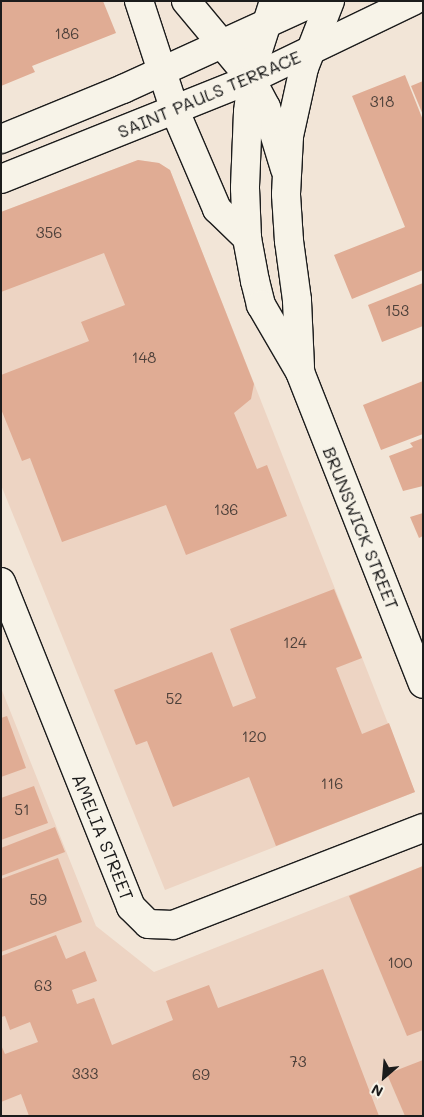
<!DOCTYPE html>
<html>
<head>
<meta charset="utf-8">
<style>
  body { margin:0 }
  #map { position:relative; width:424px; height:1117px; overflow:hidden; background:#f2e5d7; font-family:Mali,sans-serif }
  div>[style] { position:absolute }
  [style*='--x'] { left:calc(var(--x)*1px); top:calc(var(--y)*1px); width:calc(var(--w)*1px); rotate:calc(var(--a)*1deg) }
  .built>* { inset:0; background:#edd4c3 }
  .building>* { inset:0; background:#e0ac94 }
  .roads { filter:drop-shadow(1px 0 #1c1c1c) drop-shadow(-1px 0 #1c1c1c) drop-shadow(0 1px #1c1c1c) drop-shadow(0 -1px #1c1c1c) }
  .minor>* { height:28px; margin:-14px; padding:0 14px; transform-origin:14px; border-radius:14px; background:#f7f3e8 }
  .tertiary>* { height:28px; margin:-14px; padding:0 14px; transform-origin:14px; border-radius:14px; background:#f7f3e8 }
  .trunk>* { height:28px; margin:-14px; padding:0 14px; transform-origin:14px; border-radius:14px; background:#f7f3e8 }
  span { translate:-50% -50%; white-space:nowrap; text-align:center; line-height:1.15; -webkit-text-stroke:4px #f7f3e8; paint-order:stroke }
  .number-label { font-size:15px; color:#4d403a }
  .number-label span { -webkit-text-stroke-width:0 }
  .street-label { font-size:18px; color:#1c1c1c }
  .frame { position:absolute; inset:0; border:2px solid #1c1c1c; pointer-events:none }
  .north { position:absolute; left:359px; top:1052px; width:50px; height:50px; -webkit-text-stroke:4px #f7f3e8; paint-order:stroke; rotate:207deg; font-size:14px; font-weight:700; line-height:20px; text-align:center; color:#1c1c1c }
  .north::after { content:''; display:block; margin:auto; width:18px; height:22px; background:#1c1c1c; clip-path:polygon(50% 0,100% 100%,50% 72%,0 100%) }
</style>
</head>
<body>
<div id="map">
  <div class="built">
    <i style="clip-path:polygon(138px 160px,159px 163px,170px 170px,415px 792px,165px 890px,1px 485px,1px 212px)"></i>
    <i style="clip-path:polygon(1px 688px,96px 926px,154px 972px,423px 866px,423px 1116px,1px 1116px)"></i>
  </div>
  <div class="building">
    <i style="clip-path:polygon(1px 1px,103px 1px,116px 33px,32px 66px,35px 72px,1px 86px)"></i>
    <i style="clip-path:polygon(405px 75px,423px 120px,423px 270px,352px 299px,334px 255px,405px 227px,352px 96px)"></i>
    <i style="clip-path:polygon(423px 81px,423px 115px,411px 86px)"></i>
    <i style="clip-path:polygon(138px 160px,159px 163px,170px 170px,254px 384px,251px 399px,234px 413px,257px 469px,267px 465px,287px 516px,186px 555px,166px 505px,62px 542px,30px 458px,22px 461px,1px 409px,1px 375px,89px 341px,81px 322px,125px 305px,104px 253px,1px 292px,1px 212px)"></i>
    <i style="clip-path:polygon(423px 283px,423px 326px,382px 342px,368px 305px)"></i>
    <i style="clip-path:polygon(423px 381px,423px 434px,381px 450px,363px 405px)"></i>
    <i style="clip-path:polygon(423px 438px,423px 486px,403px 491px,389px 456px,413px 447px,410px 443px)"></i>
    <i style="clip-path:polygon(423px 513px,423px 536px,419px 538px,410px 517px)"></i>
    <i style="clip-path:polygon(334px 589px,362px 658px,336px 668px,362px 734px,389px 723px,415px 792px,276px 846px,249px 777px,173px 807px,147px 741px,136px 745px,114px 690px,212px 652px,233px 707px,256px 698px,230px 629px)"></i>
    <i style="clip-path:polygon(7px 716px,26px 768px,1px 777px,1px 718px)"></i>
    <i style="clip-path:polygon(34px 786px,48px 823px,1px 840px,1px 798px)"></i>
    <i style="clip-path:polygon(55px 827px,65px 852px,1px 876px,1px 848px)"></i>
    <i style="clip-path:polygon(58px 858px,82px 922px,1px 952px,1px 879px)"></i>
    <i style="clip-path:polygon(423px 866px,423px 1030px,407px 1036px,349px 896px)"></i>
    <i style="clip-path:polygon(56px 935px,66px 959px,85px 951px,97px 981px,72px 990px,77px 1004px,94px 998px,112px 1045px,173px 1020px,166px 1001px,209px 985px,218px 1008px,323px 969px,379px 1116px,29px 1116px,21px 1094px,1px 1102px,1px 1045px,5px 1054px,38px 1042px,30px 1022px,10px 1030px,5px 1016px,1px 1017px,1px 956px)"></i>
    <i style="clip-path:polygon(423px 1060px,423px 1116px,405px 1116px,387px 1074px)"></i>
  </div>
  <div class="roads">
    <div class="minor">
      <i style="--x:1;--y:582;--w:350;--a:68.2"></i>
      <i style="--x:131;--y:907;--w:24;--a:45"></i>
      <i style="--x:148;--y:924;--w:25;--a:2"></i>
      <i style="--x:173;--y:925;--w:268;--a:-21.2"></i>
    </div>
    <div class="tertiary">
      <i style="--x:139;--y:1;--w:116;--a:71.9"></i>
      <i style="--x:175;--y:111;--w:107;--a:66.8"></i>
      <i style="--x:217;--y:209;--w:42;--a:44"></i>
      <i style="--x:186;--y:1;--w:102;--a:50.2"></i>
      <i style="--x:251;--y:79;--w:32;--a:62"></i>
      <i style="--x:266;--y:107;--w:65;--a:73"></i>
    </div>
    <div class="trunk">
      <i style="--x:274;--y:1;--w:65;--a:107.9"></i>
      <i style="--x:254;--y:63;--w:49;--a:97"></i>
      <i style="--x:248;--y:112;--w:76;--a:92.3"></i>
      <i style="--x:245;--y:188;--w:50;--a:87.7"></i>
      <i style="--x:247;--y:238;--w:44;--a:79.5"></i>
      <i style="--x:255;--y:281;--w:25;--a:76"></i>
      <i style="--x:261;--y:305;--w:78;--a:59.8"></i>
      <i style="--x:300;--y:372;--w:335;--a:68.5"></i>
      <i style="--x:1;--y:139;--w:132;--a:-22.3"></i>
      <i style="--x:123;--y:89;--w:212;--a:-24.5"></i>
      <i style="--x:1;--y:179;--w:269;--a:-21.8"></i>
      <i style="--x:251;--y:79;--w:180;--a:-25.7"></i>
      <i style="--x:300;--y:367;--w:67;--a:-92.6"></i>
      <i style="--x:297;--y:300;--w:60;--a:-97.7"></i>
      <i style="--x:289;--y:241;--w:47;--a:-93.7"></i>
      <i style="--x:286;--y:194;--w:58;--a:-87"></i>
      <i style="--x:289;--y:136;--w:70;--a:-77.6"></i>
      <i style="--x:304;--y:68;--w:72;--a:-68.8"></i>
    </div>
  </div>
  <div class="number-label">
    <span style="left:67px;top:34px">186</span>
    <span style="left:382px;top:102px">318</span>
    <span style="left:49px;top:233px">356</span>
    <span style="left:397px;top:311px">153</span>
    <span style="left:144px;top:358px">148</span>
    <span style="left:226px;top:510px">136</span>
    <span style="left:295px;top:643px">124</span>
    <span style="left:174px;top:699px">52</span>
    <span style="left:254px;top:737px">120</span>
    <span style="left:332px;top:784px">116</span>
    <span style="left:22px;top:810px">51</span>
    <span style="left:38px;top:900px">59</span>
    <span style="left:400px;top:963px">100</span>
    <span style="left:43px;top:986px">63</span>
    <span style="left:298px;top:1062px">73</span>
    <span style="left:85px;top:1074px">333</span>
    <span style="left:201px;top:1075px">69</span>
  </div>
  <div class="street-label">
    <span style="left:209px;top:94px;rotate:-23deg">SAINT PAULS TERRACE</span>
    <span style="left:361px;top:528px;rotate:68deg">BRUNSWICK STREET</span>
    <span style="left:103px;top:837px;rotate:68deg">AMELIA STREET</span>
  </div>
  <div class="frame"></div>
  <div class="north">N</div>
</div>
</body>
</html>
